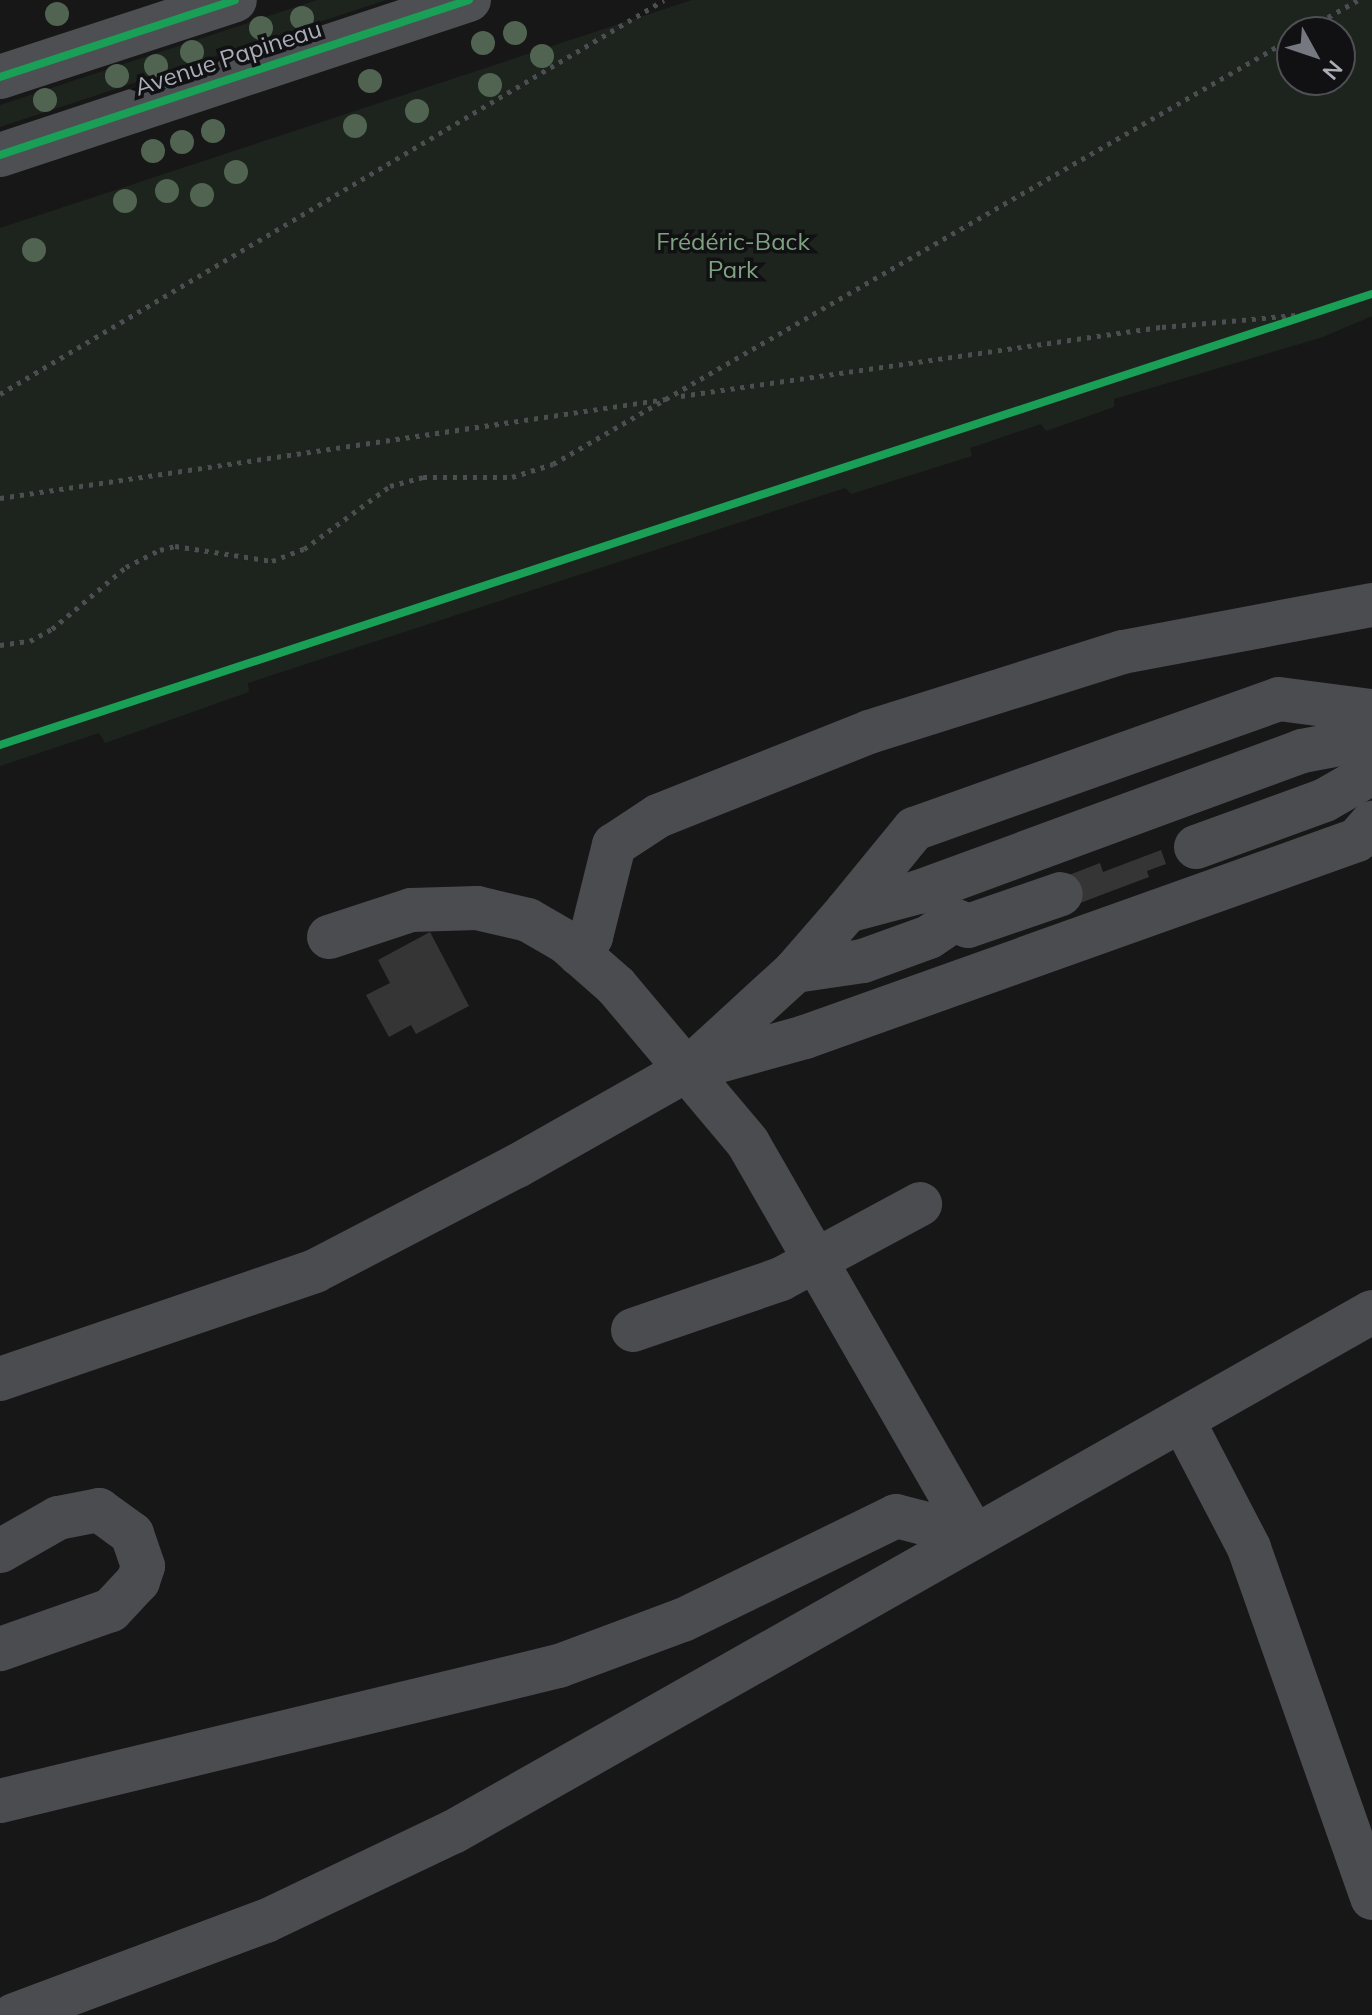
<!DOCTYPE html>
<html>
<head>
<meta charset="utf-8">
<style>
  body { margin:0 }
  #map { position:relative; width:1372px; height:2015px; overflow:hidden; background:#171717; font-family:Mulish,sans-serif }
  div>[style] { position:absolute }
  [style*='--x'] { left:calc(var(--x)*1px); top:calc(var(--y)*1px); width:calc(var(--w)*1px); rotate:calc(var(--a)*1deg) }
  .green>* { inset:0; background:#1d241e }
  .building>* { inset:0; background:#353536 }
  .path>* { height:5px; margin-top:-2.5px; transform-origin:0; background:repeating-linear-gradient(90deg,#4d4e52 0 4px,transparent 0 10px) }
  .minor>* { height:44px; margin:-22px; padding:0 22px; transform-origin:22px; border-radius:22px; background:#4b4c50 }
  .major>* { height:44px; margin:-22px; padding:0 22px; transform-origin:22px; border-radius:22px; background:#4d4f52 }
  .cycleway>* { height:8px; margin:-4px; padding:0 4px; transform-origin:4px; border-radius:4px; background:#1a9f57 }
  .trees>* { width:24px; height:24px; margin:-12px; border-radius:50%; background:#506451 }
  span { translate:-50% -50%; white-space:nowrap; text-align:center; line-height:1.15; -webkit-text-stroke:7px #111113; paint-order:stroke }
  .street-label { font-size:24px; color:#a8adb8 }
  .park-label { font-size:24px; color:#7fa381 }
  .north { position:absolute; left:1276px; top:16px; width:80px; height:80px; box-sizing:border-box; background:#111113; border:2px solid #4d4f55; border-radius:50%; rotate:130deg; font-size:22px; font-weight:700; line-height:32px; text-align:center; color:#a8adb8 }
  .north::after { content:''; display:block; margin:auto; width:28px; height:36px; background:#757880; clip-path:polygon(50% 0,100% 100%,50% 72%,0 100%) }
</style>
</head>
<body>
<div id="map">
  <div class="green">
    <i style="clip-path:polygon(317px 0,386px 0,0 127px,0 105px)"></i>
    <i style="clip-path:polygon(evenodd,692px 0,1372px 0,1372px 316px,1323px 337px,1114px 399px,1114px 407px,1046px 431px,1041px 424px,970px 448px,972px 456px,851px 494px,845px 488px,248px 683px,249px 692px,105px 743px,99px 733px,0 766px,0 228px,692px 0,1292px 32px,1340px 32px,1340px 80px,1292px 80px,1292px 32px)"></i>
  </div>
  <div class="building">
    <i style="clip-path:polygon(1161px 850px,1166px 864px,1147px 871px,1149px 877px,1080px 903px,1069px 875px,1100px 863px,1103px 872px)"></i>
    <i style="clip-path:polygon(430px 932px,469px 1006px,416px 1034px,411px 1025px,389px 1037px,366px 995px,390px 983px,378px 960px)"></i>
  </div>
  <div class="path">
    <i style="--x:1302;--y:32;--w:64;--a:-29.7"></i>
    <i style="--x:0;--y:394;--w:772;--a:-30.68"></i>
    <i style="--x:681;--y:396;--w:486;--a:-8.2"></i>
    <i style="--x:1162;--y:327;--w:157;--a:-5.1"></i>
    <i style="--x:0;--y:498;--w:679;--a:-8.46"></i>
    <i style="--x:0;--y:645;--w:30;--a:-8"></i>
    <i style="--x:30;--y:641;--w:25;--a:-29"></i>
    <i style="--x:52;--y:629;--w:97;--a:-40"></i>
    <i style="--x:126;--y:567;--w:38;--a:-27"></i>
    <i style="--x:160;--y:550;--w:16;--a:-15"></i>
    <i style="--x:175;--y:546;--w:98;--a:8.8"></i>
    <i style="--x:272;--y:561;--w:34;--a:-21"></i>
    <i style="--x:304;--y:549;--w:107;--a:-36.2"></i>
    <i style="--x:390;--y:486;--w:34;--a:-15"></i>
    <i style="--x:423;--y:477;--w:89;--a:0"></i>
    <i style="--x:512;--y:477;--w:43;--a:-17.6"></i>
    <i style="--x:553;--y:464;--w:853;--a:-29.96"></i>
  </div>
  <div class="minor">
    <i style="--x:1196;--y:847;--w:137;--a:-20"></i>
    <i style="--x:1325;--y:800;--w:54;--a:-29.9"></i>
    <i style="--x:847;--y:911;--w:106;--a:-50.7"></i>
    <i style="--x:914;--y:829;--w:387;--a:-19.6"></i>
    <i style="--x:1279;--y:699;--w:94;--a:7.4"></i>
    <i style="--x:329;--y:937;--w:86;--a:-18.2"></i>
    <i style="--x:411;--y:910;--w:66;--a:-1.7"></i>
    <i style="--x:477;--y:908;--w:52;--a:13.2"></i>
    <i style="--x:528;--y:920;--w:44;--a:30.1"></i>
    <i style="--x:566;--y:942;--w:67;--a:41.3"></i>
    <i style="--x:616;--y:986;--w:205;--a:49.9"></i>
    <i style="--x:748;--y:1143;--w:453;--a:60.1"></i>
    <i style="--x:579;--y:954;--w:21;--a:-55"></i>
    <i style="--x:591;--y:937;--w:95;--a:-76"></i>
    <i style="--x:614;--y:845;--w:53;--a:-33.4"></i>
    <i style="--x:658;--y:816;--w:227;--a:-21.7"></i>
    <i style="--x:869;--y:732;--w:266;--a:-17.5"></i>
    <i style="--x:1123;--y:652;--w:253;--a:-10.7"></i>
    <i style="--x:795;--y:971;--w:69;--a:-8.4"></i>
    <i style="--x:863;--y:961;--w:70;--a:-20"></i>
    <i style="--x:929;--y:937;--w:30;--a:-34"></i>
    <i style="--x:954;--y:920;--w:15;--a:23"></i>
    <i style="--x:968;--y:926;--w:98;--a:-19"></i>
    <i style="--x:697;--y:1067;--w:112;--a:-15.5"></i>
    <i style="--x:805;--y:1037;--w:586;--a:-19.64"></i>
    <i style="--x:1357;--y:840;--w:23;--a:-49"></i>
    <i style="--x:633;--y:1330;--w:157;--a:-19"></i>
    <i style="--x:781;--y:1279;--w:158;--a:-28.3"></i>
    <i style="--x:0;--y:1379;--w:333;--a:-18.9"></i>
    <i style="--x:315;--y:1271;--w:228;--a:-27.5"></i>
    <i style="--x:517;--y:1166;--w:195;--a:-29.5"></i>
    <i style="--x:687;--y:1070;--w:147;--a:-42.5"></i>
    <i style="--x:795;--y:971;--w:79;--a:-49.1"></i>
    <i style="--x:847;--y:911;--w:74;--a:-14.8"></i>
    <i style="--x:919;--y:892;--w:408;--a:-20.2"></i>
    <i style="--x:1302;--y:751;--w:71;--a:-10.5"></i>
    <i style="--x:1183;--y:1421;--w:143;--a:62.5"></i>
    <i style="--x:1249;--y:1548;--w:371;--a:70.6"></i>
    <i style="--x:0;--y:1551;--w:67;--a:-29.6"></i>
    <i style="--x:58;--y:1518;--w:42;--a:-11"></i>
    <i style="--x:99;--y:1510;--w:41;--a:36"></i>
    <i style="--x:132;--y:1534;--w:34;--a:71"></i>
    <i style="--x:143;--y:1566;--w:16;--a:108"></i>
    <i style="--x:138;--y:1581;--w:40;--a:133"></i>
    <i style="--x:111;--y:1610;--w:118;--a:160.6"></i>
    <i style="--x:0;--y:1801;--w:575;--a:-13.58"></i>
    <i style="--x:559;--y:1666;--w:132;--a:-20.4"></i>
    <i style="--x:683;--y:1620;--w:237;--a:-26"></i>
    <i style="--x:896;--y:1516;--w:81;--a:14.4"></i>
    <i style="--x:14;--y:2015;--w:269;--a:-20.5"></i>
    <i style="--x:266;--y:1921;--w:207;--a:-25.5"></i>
    <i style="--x:453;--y:1832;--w:1056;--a:-29.5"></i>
  </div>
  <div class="major">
    <i style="--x:0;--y:77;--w:247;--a:-18.1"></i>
    <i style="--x:0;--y:155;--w:494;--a:-18.3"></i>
  </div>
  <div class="cycleway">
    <i style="--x:0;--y:77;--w:247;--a:-18.1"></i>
    <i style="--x:0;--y:155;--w:494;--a:-18.3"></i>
    <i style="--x:0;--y:745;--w:1444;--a:-18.2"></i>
  </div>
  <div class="trees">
    <i style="left:57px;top:14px"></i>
    <i style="left:302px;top:18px"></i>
    <i style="left:261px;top:28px"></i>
    <i style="left:515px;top:33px"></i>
    <i style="left:483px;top:43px"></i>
    <i style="left:192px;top:52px"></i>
    <i style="left:542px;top:56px"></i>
    <i style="left:156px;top:66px"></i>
    <i style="left:117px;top:76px"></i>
    <i style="left:370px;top:81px"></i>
    <i style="left:490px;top:85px"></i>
    <i style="left:45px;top:100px"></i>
    <i style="left:417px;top:111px"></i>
    <i style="left:355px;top:126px"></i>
    <i style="left:213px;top:131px"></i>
    <i style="left:182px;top:142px"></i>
    <i style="left:153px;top:151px"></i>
    <i style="left:236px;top:172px"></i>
    <i style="left:167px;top:191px"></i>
    <i style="left:202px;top:195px"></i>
    <i style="left:125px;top:201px"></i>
    <i style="left:34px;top:250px"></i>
  </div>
  <div class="street-label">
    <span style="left:228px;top:58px;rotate:-18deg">Avenue Papineau</span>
  </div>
  <div class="park-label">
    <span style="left:733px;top:256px">Frédéric-Back<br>Park</span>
  </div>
  <div class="north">N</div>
</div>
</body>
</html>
